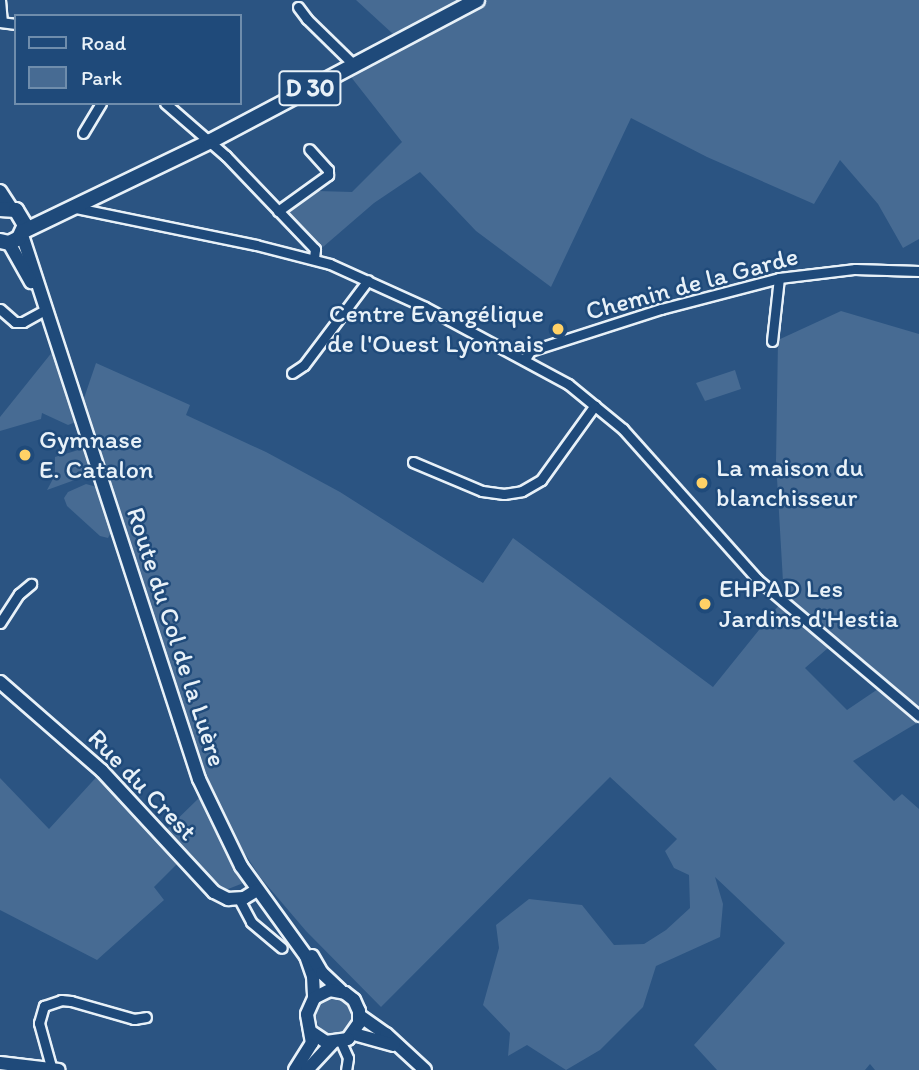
<!DOCTYPE html>
<html>
<head>
<meta charset="utf-8">
<style>
  body { margin:0 }
  #map { position:relative; width:919px; height:1070px; overflow:hidden; background:#2b5482; font-family:Itim,sans-serif }
  div>[style] { position:absolute }
  [style*='--x'] { left:calc(var(--x)*1px); top:calc(var(--y)*1px); width:calc(var(--w)*1px); rotate:calc(var(--a)*1deg) }
  .green>* { inset:0; background:#476b93 }
  .round { border-radius:50% }
  .roads { filter:drop-shadow(2px 0 #e8f1f8) drop-shadow(-2px 0 #e8f1f8) drop-shadow(0 2px #e8f1f8) drop-shadow(0 -2px #e8f1f8) }
  .street>* { height:9px; margin:-4.5px; padding:0 4.5px; transform-origin:4.5px; border-radius:4.5px; background:#1f4a7a }
  .secondary>* { height:12px; margin:-6px; padding:0 6px; transform-origin:6px; border-radius:6px; background:#1f4a7a }
  .primary>* { height:14px; margin:-7px; padding:0 7px; transform-origin:7px; border-radius:7px; background:#1f4a7a }
  .dots>* { width:19px; height:19px; translate:-50% -50%; box-sizing:border-box; border:4px solid #1f4a7a; border-radius:50% }
  span { translate:-50% -50%; white-space:nowrap; text-align:center; line-height:1.15; -webkit-text-stroke:5px #1f4a7a; paint-order:stroke }
  .shield-label span { padding:2px 5px; background:#1f4a7a; border:2px solid; border-radius:5px; -webkit-text-stroke-width:0 }
  .shield-label { font-size:24px; color:#e8f1f8; font-weight:700 }
  .street-label { font-size:26px; color:#e8f1f8 }
  .poi-label { font-size:26px; color:#e8f1f8 }
  .right { translate:-100% -50%; text-align:right }
  .left { translate:0 -50%; text-align:left }
  .legend { position:absolute; left:14px; top:14px; width:228px; height:91px; box-sizing:border-box; background:#1f4a7a; border:2px solid #6f8dac; margin:0; padding:9px 12px; list-style:none; font-size:21px; color:#e8f1f8 }
  .legend li { display:flex; align-items:center; gap:14px; height:35px }
  .legend b { width:35px; border:2px solid #6f8dac }
</style>
</head>
<body>
<div id="map">
  <div class="green">
    <i style="clip-path:polygon(356px 0,919px 0,919px 239px,903px 248px,878px 204px,840px 160px,814px 204px,707px 157px,631px 118px,551px 287px,476px 231px,420px 172px,374px 203px,323px 247px,287px 211px,318px 191px,352px 192px,402px 142px,351px 77px,405px 45px)"></i>
    <i style="clip-path:polygon(841px 311px,919px 334px,919px 710px,836px 641px,805px 668px,847px 710px,878px 689px,917px 723px,853px 761px,894px 801px,902px 794px,919px 809px,919px 1070px,875px 1070px,870px 1064px,865px 1070px,717px 1070px,694px 1045px,785px 943px,715px 877px,723px 904px,720px 937px,656px 966px,643px 1007px,600px 1050px,566px 1070px,527px 1045px,508px 1056px,510px 1033px,483px 1005px,499px 948px,496px 925px,529px 899px,582px 905px,614px 945px,644px 944px,666px 930px,690px 908px,689px 875px,674px 868px,665px 851px,677px 839px,610px 777px,381px 1007px,306px 931px,260px 877px,234px 837px,210px 786px,83px 401px,96px 363px,190px 405px,186px 415px,266px 452px,340px 492px,483px 583px,513px 538px,713px 687px,784px 599px,776px 461px,778px 340px)"></i>
    <i style="clip-path:polygon(53px 351px,76px 422px,68px 425px,42px 413px,41px 419px,0 431px,0 417px)"></i>
    <i style="clip-path:polygon(735px 370px,741px 389px,705px 401px,696px 383px)"></i>
    <i style="clip-path:polygon(85px 448px,92px 469px,83px 477px,47px 490px,55px 475px,55px 457px)"></i>
    <i style="clip-path:polygon(86px 484px,97px 487px,111px 532px,108px 538px,100px 536px,67px 506px,64px 498px,68px 492px)"></i>
    <i style="clip-path:polygon(101px 772px,160px 836px,201px 796px,246px 882px,223px 891px,184px 857px,154px 887px,164px 900px,97px 960px,0 910px,0 778px,49px 829px)"></i>
    <i class="round" style="left:316px;top:998px;width:36px;height:36px"></i>
  </div>
  <div class="roads">
    <div class="street">
      <i style="--x:0;--y:0;--w:22;--a:85"></i>
      <i style="--x:298;--y:7;--w:15;--a:53"></i>
      <i style="--x:307;--y:19;--w:66;--a:44.4"></i>
      <i style="--x:0;--y:22;--w:16;--a:7"></i>
      <i style="--x:165;--y:103;--w:81;--a:41"></i>
      <i style="--x:226;--y:156;--w:129;--a:46.3"></i>
      <i style="--x:315;--y:249;--w:9;--a:96"></i>
      <i style="--x:83;--y:133;--w:35;--a:-59"></i>
      <i style="--x:76;--y:208;--w:184;--a:11.6"></i>
      <i style="--x:256;--y:245;--w:76;--a:14.4"></i>
      <i style="--x:330;--y:264;--w:104;--a:24.4"></i>
      <i style="--x:425;--y:307;--w:162;--a:28.3"></i>
      <i style="--x:568;--y:384;--w:71;--a:39.3"></i>
      <i style="--x:623;--y:429;--w:201;--a:48.2"></i>
      <i style="--x:757;--y:579;--w:212;--a:40.2"></i>
      <i style="--x:278;--y:211;--w:62;--a:-35.8"></i>
      <i style="--x:328;--y:175;--w:5;--a:-90"></i>
      <i style="--x:328;--y:170;--w:28;--a:-132"></i>
      <i style="--x:0;--y:309;--w:20;--a:41"></i>
      <i style="--x:15;--y:322;--w:8;--a:0"></i>
      <i style="--x:23;--y:322;--w:21;--a:-29"></i>
      <i style="--x:772;--y:341;--w:63;--a:-83.7"></i>
      <i style="--x:525;--y:359;--w:9;--a:-58"></i>
      <i style="--x:530;--y:351;--w:138;--a:-17.8"></i>
      <i style="--x:661;--y:309;--w:122;--a:-14.7"></i>
      <i style="--x:779;--y:278;--w:77;--a:-6.8"></i>
      <i style="--x:855;--y:269;--w:64;--a:1.8"></i>
      <i style="--x:292;--y:373;--w:14;--a:-34"></i>
      <i style="--x:304;--y:365;--w:106;--a:-53"></i>
      <i style="--x:413;--y:462;--w:75;--a:22.8"></i>
      <i style="--x:482;--y:491;--w:22;--a:8"></i>
      <i style="--x:504;--y:494;--w:18;--a:-9"></i>
      <i style="--x:522;--y:491;--w:22;--a:-30"></i>
      <i style="--x:541;--y:480;--w:92;--a:-54.2"></i>
      <i style="--x:0;--y:623;--w:35;--a:-57"></i>
      <i style="--x:19;--y:594;--w:16;--a:-40"></i>
      <i style="--x:239;--y:899;--w:26;--a:62"></i>
      <i style="--x:251;--y:922;--w:40;--a:40"></i>
      <i style="--x:341;--y:1042;--w:17;--a:66"></i>
      <i style="--x:348;--y:1058;--w:12;--a:99"></i>
      <i style="--x:52;--y:1070;--w:49;--a:-105.5"></i>
      <i style="--x:39;--y:1023;--w:18;--a:-74"></i>
      <i style="--x:44;--y:1006;--w:18;--a:-19"></i>
      <i style="--x:61;--y:1000;--w:10;--a:6"></i>
      <i style="--x:71;--y:1001;--w:66;--a:15.9"></i>
      <i style="--x:134;--y:1019;--w:12;--a:-9"></i>
    </div>
    <div class="secondary">
      <i style="--x:0;--y:191;--w:20;--a:57"></i>
      <i style="--x:22;--y:235;--w:572;--a:71.98"></i>
      <i style="--x:199;--y:779;--w:97;--a:64.2"></i>
      <i style="--x:241;--y:866;--w:111;--a:54.2"></i>
      <i style="--x:306;--y:956;--w:21;--a:71"></i>
      <i style="--x:313;--y:976;--w:22;--a:87"></i>
      <i style="--x:9;--y:243;--w:45;--a:60.6"></i>
      <i style="--x:0;--y:682;--w:135;--a:41.1"></i>
      <i style="--x:102;--y:771;--w:165;--a:47.2"></i>
      <i style="--x:214;--y:892;--w:16;--a:27"></i>
      <i style="--x:228;--y:899;--w:16;--a:-4"></i>
      <i style="--x:244;--y:898;--w:15;--a:-32"></i>
      <i style="--x:312;--y:956;--w:20;--a:60"></i>
      <i style="--x:322;--y:973;--w:25;--a:43"></i>
      <i style="--x:360;--y:1016;--w:32;--a:35"></i>
      <i style="--x:386;--y:1034;--w:53;--a:42.7"></i>
      <i style="--x:354;--y:1034;--w:41;--a:15.4"></i>
      <i style="--x:0;--y:1063;--w:59;--a:6.8"></i>
      <i style="--x:295;--y:1070;--w:32;--a:-58"></i>
      <i style="--x:312;--y:1043;--w:29;--a:-100"></i>
      <i style="--x:307;--y:1014;--w:17;--a:-66"></i>
      <i style="--x:314;--y:998;--w:18;--a:-27"></i>
      <i style="--x:330;--y:990;--w:15;--a:11"></i>
      <i style="--x:345;--y:993;--w:11;--a:38"></i>
      <i style="--x:354;--y:1000;--w:12;--a:66"></i>
      <i style="--x:359;--y:1011;--w:12;--a:90"></i>
      <i style="--x:359;--y:1023;--w:19;--a:125"></i>
      <i style="--x:348;--y:1039;--w:22;--a:172"></i>
      <i style="--x:326;--y:1042;--w:18;--a:-146"></i>
      <i style="--x:307;--y:1070;--w:37;--a:-47"></i>
    </div>
    <div class="primary">
      <i style="--x:0;--y:209;--w:16;--a:4"></i>
      <i style="--x:16;--y:210;--w:17;--a:59"></i>
      <i style="--x:25;--y:225;--w:14;--a:115"></i>
      <i style="--x:19;--y:238;--w:11;--a:153"></i>
      <i style="--x:9;--y:243;--w:9;--a:-167"></i>
      <i style="--x:24;--y:231;--w:208;--a:-25.7"></i>
      <i style="--x:211;--y:141;--w:301;--a:-27.9"></i>
    </div>
  </div>
  <div class="dots">
    <i style="left:558px;top:329px;background:#ffd166"></i>
    <i style="left:25px;top:455px;background:#ffd166"></i>
    <i style="left:702px;top:483px;background:#ffd166"></i>
    <i style="left:705px;top:604px;background:#ffd166"></i>
  </div>
  <div class="shield-label">
    <span style="left:310px;top:88px">D 30</span>
  </div>
  <div class="street-label">
    <span style="left:692px;top:284px;rotate:-15deg">Chemin de la Garde</span>
    <span style="left:176px;top:637px;rotate:72deg">Route du Col de la Luère</span>
    <span style="left:142px;top:785px;rotate:46deg">Rue du Crest</span>
  </div>
  <div class="poi-label">
    <span class="right" style="left:544px;top:329px">Centre Evangélique<br>de l'Ouest Lyonnais</span>
    <span class="left" style="left:39px;top:455px">Gymnase<br>E. Catalon</span>
    <span class="left" style="left:716px;top:483px">La maison du<br>blanchisseur</span>
    <span class="left" style="left:719px;top:604px">EHPAD Les<br>Jardins d'Hestia</span>
  </div>
  <ul class="legend">
  <li><b style="height:9px;background:#1f4a7a"></b>Road</li>
  <li><b style="height:19px;background:#476b93"></b>Park</li>
  </ul>
</div>
</body>
</html>
